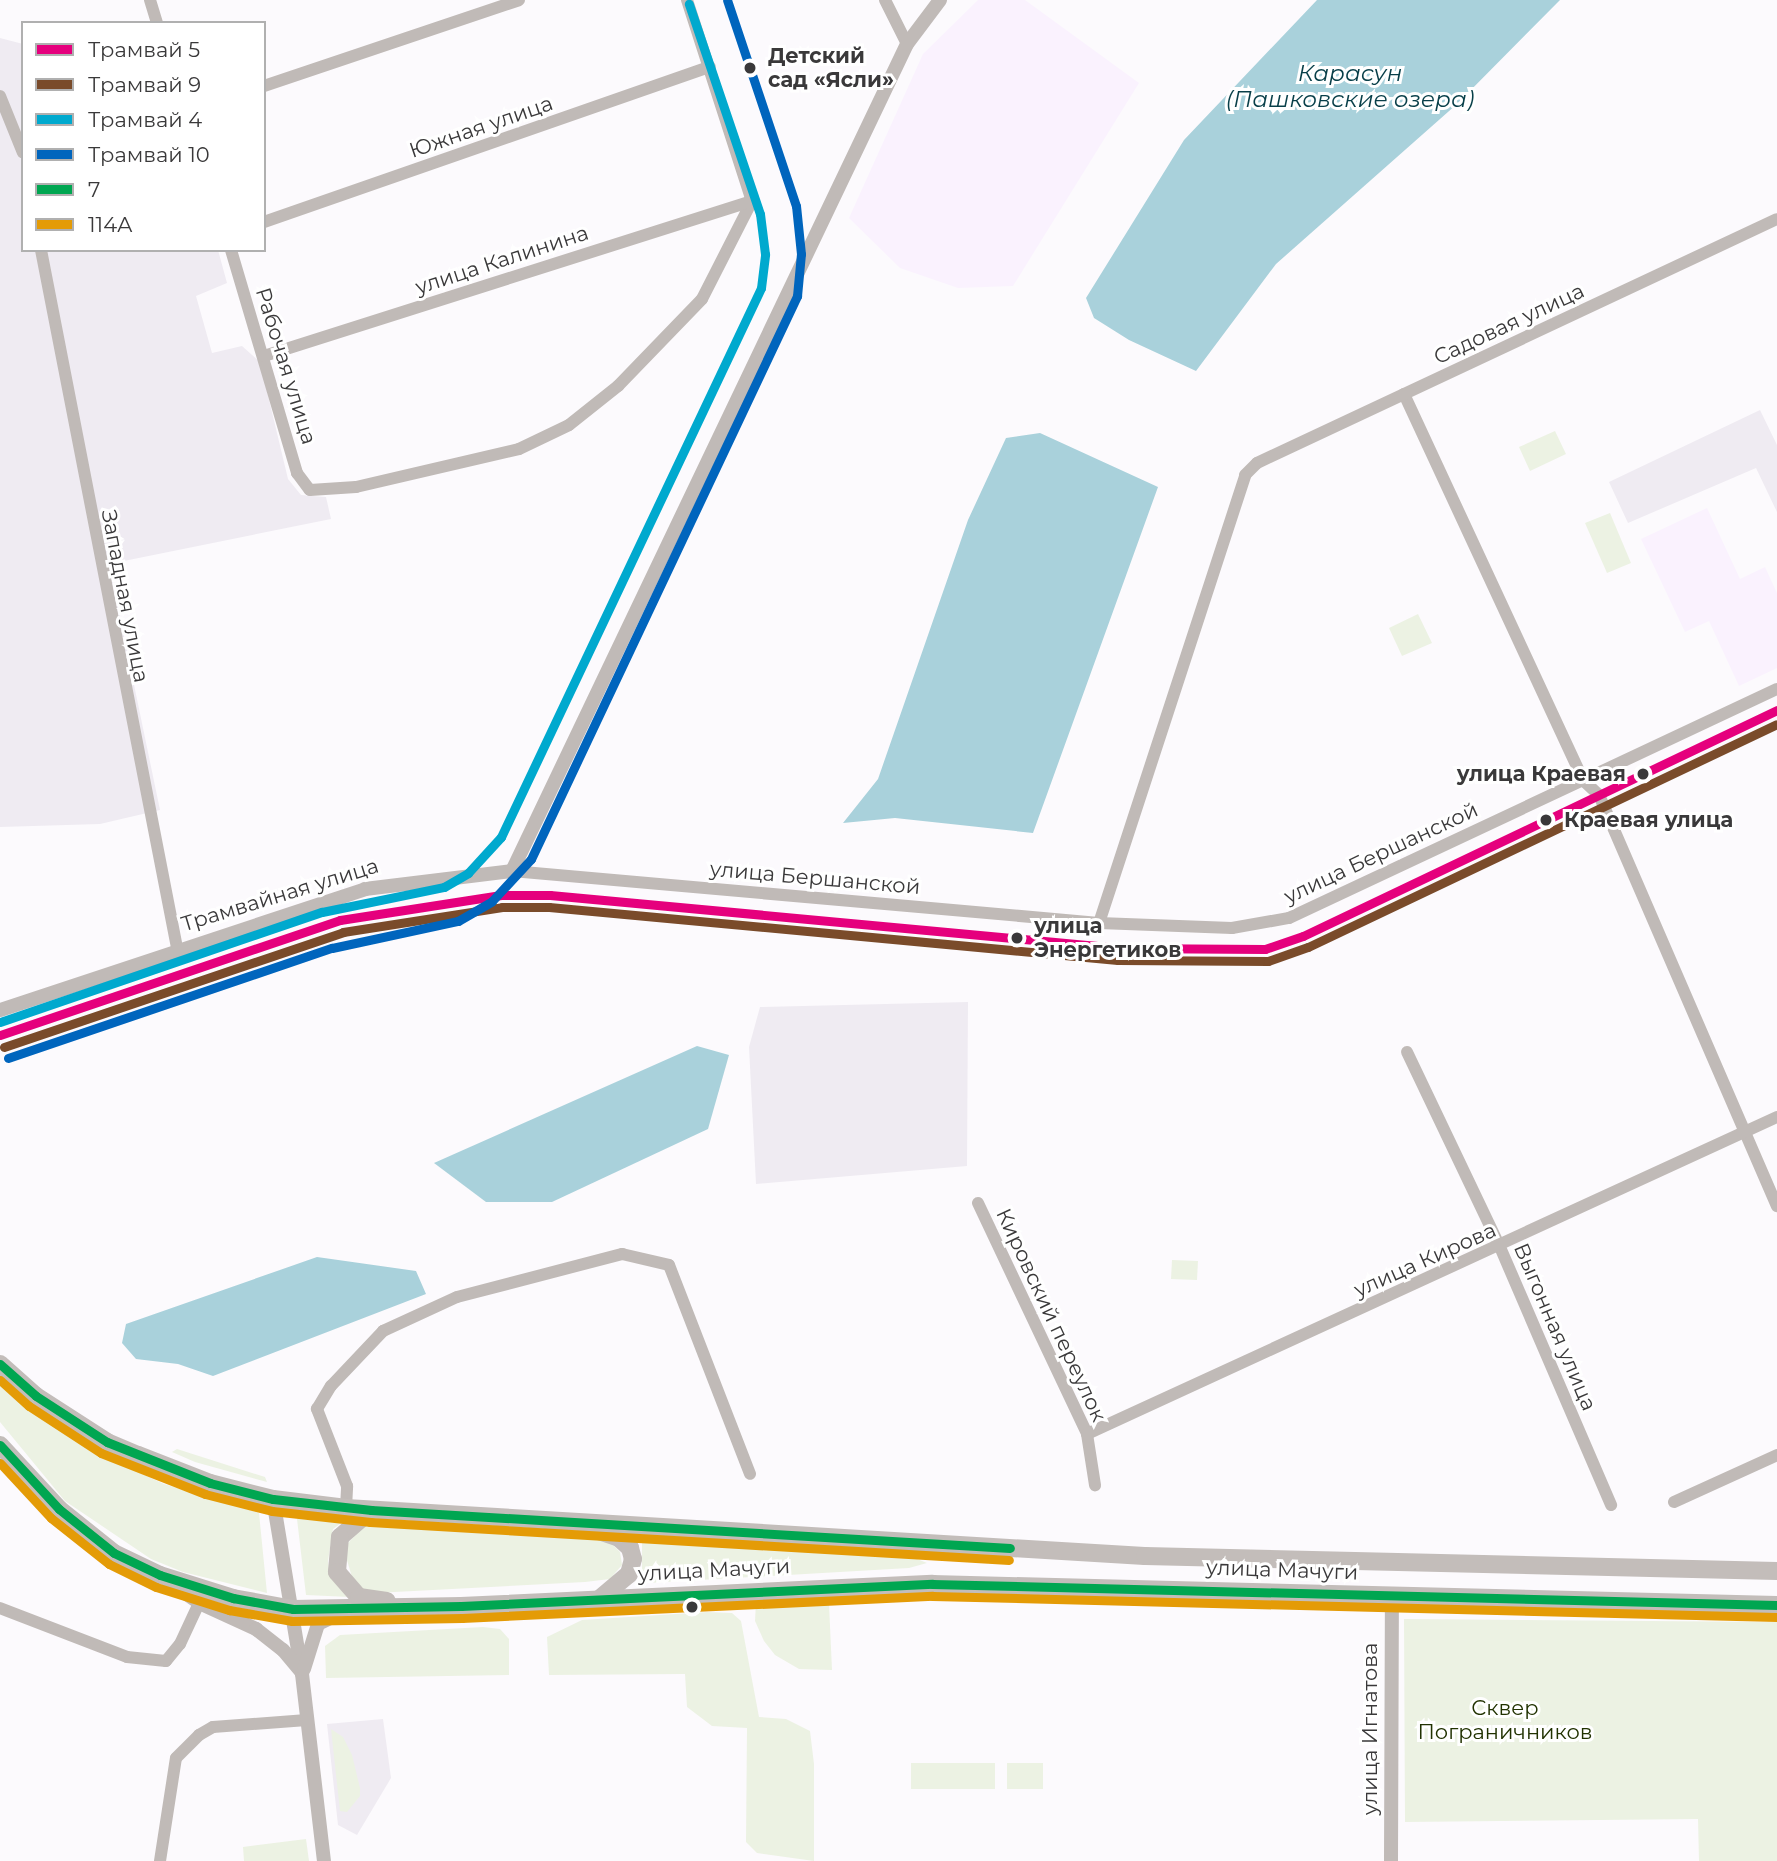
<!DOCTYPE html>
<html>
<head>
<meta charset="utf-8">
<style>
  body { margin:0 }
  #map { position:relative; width:1777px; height:1861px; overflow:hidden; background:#fcfafd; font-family:Montserrat,sans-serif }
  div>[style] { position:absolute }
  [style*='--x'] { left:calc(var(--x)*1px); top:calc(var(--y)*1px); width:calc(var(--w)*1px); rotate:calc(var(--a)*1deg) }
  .built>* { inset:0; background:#efebf2 }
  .education>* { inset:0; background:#faf2fe }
  .green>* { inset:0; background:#ecf2e3 }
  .water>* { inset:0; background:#a9d1db }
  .minor>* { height:12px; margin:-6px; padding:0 6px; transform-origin:6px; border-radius:6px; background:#c0bab7 }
  .tertiary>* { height:14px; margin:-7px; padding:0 7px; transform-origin:7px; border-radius:7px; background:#c0bab7 }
  .primary>* { height:18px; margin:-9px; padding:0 9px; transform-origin:9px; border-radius:9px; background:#c3bdba }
  .bus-1>* { height:9px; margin:-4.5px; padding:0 4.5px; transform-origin:4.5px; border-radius:4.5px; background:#00a651 }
  .bus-2>* { height:9px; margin:-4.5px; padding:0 4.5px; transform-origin:4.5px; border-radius:4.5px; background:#e49b06 }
  .tram-1>* { height:9px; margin:-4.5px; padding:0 4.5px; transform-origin:4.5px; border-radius:4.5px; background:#e5007d }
  .tram-2>* { height:9px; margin:-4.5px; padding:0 4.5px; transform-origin:4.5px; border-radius:4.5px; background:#7a4b2a }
  .tram-3>* { height:9px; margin:-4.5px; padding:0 4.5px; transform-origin:4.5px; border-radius:4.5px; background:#00a9ce }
  .tram-4>* { height:9px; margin:-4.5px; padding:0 4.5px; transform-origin:4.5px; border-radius:4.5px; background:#0065bd }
  .dots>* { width:19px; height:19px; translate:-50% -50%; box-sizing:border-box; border:4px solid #fff; border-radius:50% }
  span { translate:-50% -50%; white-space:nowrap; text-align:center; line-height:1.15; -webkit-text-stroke:6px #fff; paint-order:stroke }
  .stop-label { font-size:21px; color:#3a393a; font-weight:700 }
  .left { translate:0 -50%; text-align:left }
  .right { translate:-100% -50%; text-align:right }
  .street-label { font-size:21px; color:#3a393a }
  .park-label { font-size:21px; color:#213201 }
  .water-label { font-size:23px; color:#083f49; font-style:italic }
  .legend { position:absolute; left:21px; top:21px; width:245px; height:231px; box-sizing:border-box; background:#fff; border:2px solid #b0b0b0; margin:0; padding:9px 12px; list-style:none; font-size:21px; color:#3a393a }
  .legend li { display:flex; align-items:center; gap:14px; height:35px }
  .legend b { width:35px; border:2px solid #b0b0b0 }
</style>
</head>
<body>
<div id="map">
  <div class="built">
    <i style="clip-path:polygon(0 38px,23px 44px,23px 250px,218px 250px,227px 283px,196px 296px,212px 353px,242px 346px,260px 362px,288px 479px,301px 495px,326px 497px,331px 519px,109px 564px,160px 810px,100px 824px,0 827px)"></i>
    <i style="clip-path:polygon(1760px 410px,1777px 445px,1777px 512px,1756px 468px,1628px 523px,1609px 482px)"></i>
    <i style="clip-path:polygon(968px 1002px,967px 1166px,756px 1184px,749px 1047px,760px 1007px)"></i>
    <i style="clip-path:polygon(383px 1719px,391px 1778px,357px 1835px,338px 1825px,327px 1724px)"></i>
  </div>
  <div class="education">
    <i style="clip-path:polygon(978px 0,1025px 0,1139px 83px,1013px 286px,958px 288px,900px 268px,849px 218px,923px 54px)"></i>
    <i style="clip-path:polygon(1707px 508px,1740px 579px,1765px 567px,1777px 593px,1777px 668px,1739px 686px,1709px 621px,1685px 632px,1641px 539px)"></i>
  </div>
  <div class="green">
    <i style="clip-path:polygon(1555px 431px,1566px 454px,1530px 471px,1519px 447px)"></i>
    <i style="clip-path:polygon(1610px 513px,1631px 563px,1607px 573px,1585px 523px)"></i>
    <i style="clip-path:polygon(1418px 614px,1432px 643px,1402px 656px,1389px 628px)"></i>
    <i style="clip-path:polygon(1172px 1260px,1198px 1261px,1197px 1280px,1171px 1279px)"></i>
    <i style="clip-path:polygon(0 1383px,66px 1432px,118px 1463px,164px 1484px,259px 1513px,267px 1593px,183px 1572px,151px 1559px,65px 1501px,0 1422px)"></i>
    <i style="clip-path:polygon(177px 1449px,265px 1477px,267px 1482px,195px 1462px,172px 1452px)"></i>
    <i style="clip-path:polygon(297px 1519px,344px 1521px,333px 1529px,328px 1561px,330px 1577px,350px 1597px,306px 1595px)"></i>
    <i style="clip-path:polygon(366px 1524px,598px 1539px,612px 1544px,620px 1552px,622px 1565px,610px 1579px,585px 1582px,375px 1593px,362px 1590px,352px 1577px,346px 1557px,348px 1543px)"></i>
    <i style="clip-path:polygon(649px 1537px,912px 1557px,927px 1563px,909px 1568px,647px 1583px,642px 1575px,642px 1539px)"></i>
    <i style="clip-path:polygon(822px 1599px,829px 1604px,832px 1670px,799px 1669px,775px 1655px,764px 1641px,755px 1621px,756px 1602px)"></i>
    <i style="clip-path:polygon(707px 1612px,732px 1613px,741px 1621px,759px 1717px,786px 1719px,810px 1731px,814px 1764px,814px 1861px,757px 1853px,746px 1842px,747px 1728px,712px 1726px,687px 1707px,685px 1674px,549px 1675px,547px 1637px,582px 1620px)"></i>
    <i style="clip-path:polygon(1404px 1619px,1777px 1622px,1777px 1861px,1699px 1861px,1698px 1819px,1405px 1822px)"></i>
    <i style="clip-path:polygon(483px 1627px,500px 1629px,509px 1639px,509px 1675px,326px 1678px,325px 1646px,340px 1635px)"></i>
    <i style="clip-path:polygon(331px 1729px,343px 1737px,352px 1755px,360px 1788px,360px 1796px,347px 1812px,340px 1811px)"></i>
    <i style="clip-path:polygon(911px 1763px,995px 1763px,995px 1789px,911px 1789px)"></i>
    <i style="clip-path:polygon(1007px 1763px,1043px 1763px,1043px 1789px,1007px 1789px)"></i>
    <i style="clip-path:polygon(306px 1839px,309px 1861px,244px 1861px,243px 1847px)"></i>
  </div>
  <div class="water">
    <i style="clip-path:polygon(1317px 0,1560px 0,1457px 104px,1276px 264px,1196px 371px,1129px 340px,1094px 318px,1086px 298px,1184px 140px)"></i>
    <i style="clip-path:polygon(1040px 433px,1158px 487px,1033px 833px,895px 818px,843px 823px,878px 779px,968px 520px,1006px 438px)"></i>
    <i style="clip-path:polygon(697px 1046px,729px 1055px,708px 1129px,552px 1202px,486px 1202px,434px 1163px)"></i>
    <i style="clip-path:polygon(317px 1257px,416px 1271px,426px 1294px,213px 1376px,178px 1364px,136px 1359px,122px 1343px,126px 1324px)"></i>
  </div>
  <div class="minor">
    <i style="--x:150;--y:0;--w:24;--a:73"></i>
    <i style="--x:687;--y:0;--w:211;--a:72.1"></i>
    <i style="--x:885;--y:0;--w:49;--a:63.4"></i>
    <i style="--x:264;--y:86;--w:269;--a:-18.6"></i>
    <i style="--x:0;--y:96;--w:61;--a:68"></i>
    <i style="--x:264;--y:222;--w:472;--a:-19.2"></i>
    <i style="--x:41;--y:250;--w:711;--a:78.97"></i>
    <i style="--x:231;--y:250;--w:233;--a:73.5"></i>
    <i style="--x:297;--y:473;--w:21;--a:53"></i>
    <i style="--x:310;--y:490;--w:46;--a:-3.7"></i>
    <i style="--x:356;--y:487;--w:167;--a:-13.1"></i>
    <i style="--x:519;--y:449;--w:55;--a:-25.6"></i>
    <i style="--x:569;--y:425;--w:63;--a:-38.5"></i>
    <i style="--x:618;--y:386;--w:121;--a:-46"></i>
    <i style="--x:702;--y:299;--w:110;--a:-63"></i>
    <i style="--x:264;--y:356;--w:512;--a:-17.62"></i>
    <i style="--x:1404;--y:394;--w:427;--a:65.1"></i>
    <i style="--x:1584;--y:781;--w:21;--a:43"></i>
    <i style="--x:1599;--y:795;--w:448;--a:66.6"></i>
    <i style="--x:512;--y:871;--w:589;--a:5.06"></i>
    <i style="--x:1099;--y:923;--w:133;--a:2.2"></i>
    <i style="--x:1232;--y:928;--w:58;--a:-10"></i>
    <i style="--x:1289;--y:918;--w:539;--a:-25.14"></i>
    <i style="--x:1099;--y:923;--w:471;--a:-71.9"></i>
    <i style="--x:1245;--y:475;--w:17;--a:-45"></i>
    <i style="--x:1257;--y:463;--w:574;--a:-25.14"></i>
    <i style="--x:1407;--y:1052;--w:216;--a:64.5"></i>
    <i style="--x:1500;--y:1247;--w:281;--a:66.7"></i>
    <i style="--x:978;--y:1203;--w:255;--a:64.7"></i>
    <i style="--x:1087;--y:1434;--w:52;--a:81.1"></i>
    <i style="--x:1087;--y:1434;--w:759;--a:-24.68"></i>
    <i style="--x:1674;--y:1502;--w:113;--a:-24.5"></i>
    <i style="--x:346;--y:1508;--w:22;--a:-87"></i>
    <i style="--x:347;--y:1486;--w:83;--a:-111.3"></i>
    <i style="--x:317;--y:1409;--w:27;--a:-59"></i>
    <i style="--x:331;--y:1386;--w:76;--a:-46.6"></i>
    <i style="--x:383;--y:1331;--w:81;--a:-24.7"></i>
    <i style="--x:457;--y:1297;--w:171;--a:-14.6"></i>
    <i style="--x:622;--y:1254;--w:48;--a:13.2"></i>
    <i style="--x:669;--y:1265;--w:224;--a:68.8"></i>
    <i style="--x:0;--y:1608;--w:136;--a:21.1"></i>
    <i style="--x:127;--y:1657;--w:39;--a:6"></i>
    <i style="--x:166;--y:1661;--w:22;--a:-51"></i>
    <i style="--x:180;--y:1644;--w:45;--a:-65.1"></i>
    <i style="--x:160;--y:1861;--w:104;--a:-81.2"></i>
    <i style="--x:176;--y:1758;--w:33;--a:-45"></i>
    <i style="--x:199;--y:1735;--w:16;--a:-30"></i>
    <i style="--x:213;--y:1727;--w:94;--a:-4.3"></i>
  </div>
  <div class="tertiary">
    <i style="--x:0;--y:1010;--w:385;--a:-18.3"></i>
    <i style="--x:365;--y:889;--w:148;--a:-7"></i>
    <i style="--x:512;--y:871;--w:916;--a:-64.47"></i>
    <i style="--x:907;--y:44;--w:55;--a:-53.1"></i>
    <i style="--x:273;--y:1499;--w:177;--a:80.6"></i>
    <i style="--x:302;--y:1674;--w:188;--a:83.3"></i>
    <i style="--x:168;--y:1581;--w:38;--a:35"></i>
    <i style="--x:199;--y:1603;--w:63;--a:24.5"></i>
    <i style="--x:256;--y:1629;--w:34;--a:38"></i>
    <i style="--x:283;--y:1650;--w:30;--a:50"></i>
    <i style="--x:304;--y:1669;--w:47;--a:-72.7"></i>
    <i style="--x:318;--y:1624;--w:32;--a:-26"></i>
    <i style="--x:1391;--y:1861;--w:264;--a:-89.8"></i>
  </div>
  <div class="primary">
    <i style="--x:0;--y:1364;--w:48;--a:41.6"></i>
    <i style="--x:36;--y:1396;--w:85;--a:32.9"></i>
    <i style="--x:107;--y:1442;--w:34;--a:23"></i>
    <i style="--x:138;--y:1455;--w:77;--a:21.3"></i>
    <i style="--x:210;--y:1483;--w:65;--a:14.3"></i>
    <i style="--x:273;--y:1499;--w:74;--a:7"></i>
    <i style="--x:346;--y:1508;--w:800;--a:3.44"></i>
    <i style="--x:1145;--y:1556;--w:632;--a:1.36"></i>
    <i style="--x:0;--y:1445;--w:87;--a:47.3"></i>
    <i style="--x:59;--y:1509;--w:70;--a:38.7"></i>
    <i style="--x:114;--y:1553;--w:51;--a:25.6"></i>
    <i style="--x:160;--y:1575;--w:77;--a:17.5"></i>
    <i style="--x:233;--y:1598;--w:61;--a:10.4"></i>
    <i style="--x:293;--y:1609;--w:168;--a:-1"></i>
    <i style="--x:461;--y:1606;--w:472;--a:-2.7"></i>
    <i style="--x:932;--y:1584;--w:845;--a:1.42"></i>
    <i style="--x:371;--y:1510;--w:41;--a:138.9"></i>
    <i style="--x:340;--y:1537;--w:35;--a:95"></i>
    <i style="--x:337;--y:1572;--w:33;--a:49"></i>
    <i style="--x:359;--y:1597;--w:28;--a:8"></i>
    <i style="--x:596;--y:1530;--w:24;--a:19"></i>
    <i style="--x:619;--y:1538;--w:15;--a:42"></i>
    <i style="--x:630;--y:1548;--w:11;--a:75"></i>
    <i style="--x:633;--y:1559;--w:16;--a:105"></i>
    <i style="--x:629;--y:1574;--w:39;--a:140"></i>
  </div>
  <div class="bus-1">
    <i style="--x:0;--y:1364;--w:48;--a:41.6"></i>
    <i style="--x:36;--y:1396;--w:85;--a:32.9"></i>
    <i style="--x:107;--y:1442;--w:111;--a:21.7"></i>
    <i style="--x:210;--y:1483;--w:65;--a:14.3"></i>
    <i style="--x:273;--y:1499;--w:99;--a:6.4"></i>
    <i style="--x:371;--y:1510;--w:640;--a:3.4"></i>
    <i style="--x:0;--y:1445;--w:87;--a:47.3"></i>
    <i style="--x:59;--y:1509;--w:70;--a:38.7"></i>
    <i style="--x:114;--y:1553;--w:51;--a:25.6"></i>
    <i style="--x:160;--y:1575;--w:77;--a:17.5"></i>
    <i style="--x:233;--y:1598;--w:61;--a:10.4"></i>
    <i style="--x:293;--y:1609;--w:168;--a:-1"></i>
    <i style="--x:461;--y:1606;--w:472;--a:-2.7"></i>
    <i style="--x:932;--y:1584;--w:845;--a:1.42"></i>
  </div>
  <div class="bus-2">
    <i style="--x:0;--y:1380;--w:39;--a:42"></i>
    <i style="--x:29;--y:1406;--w:86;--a:33.1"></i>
    <i style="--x:101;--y:1453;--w:112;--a:21.5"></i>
    <i style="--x:205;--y:1494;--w:69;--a:14.2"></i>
    <i style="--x:272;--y:1511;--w:99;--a:6.4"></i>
    <i style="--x:370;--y:1522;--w:640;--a:3.4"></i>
    <i style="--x:0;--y:1463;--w:75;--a:47.2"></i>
    <i style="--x:51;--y:1518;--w:74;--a:38.4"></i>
    <i style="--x:109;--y:1564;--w:52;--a:26.1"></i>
    <i style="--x:156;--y:1587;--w:77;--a:17.5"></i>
    <i style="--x:229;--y:1610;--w:64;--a:9.9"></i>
    <i style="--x:292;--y:1621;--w:170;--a:-1"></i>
    <i style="--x:462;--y:1618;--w:471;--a:-2.7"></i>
    <i style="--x:932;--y:1596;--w:845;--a:1.42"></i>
  </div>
  <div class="tram-1">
    <i style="--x:0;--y:1035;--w:359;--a:-18.7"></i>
    <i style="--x:340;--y:920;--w:163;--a:-8.8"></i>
    <i style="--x:501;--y:895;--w:49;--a:0"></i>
    <i style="--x:550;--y:895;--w:571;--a:5.32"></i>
    <i style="--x:1119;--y:948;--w:146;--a:0.4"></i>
    <i style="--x:1265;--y:949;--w:40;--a:-18.9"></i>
    <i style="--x:1303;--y:936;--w:525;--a:-25.49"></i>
  </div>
  <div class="tram-2">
    <i style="--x:4;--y:1047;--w:358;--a:-18.7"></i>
    <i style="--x:343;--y:932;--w:161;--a:-8.9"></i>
    <i style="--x:502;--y:907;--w:47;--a:0"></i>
    <i style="--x:549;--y:907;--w:571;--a:5.32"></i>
    <i style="--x:1118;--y:960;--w:150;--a:0.4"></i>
    <i style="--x:1268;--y:961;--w:42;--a:-19.3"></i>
    <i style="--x:1308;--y:947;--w:519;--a:-25.43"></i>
  </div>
  <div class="tram-3">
    <i style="--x:0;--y:1022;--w:340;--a:-18.9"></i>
    <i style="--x:322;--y:912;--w:125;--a:-11.6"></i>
    <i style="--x:444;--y:887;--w:28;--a:-30"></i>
    <i style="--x:468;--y:873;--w:49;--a:-47.5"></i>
    <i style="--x:501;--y:837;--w:607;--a:-64.66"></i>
    <i style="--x:761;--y:288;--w:34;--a:-83"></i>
    <i style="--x:765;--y:254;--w:40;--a:-97.1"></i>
    <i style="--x:760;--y:214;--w:222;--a:-108.7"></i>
  </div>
  <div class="tram-4">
    <i style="--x:8;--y:1058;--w:342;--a:-18.8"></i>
    <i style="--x:332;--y:948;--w:129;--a:-12.1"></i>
    <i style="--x:458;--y:921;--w:39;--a:-30"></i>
    <i style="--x:492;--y:901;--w:57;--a:-47.1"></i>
    <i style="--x:531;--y:859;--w:623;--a:-64.71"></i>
    <i style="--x:797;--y:296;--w:42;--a:-84.6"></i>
    <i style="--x:801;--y:254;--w:48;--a:-95.9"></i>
    <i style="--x:796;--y:206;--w:217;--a:-108.5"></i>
  </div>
  <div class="dots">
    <i style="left:750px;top:68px;background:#3a393a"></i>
    <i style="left:1643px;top:774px;background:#3a393a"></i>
    <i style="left:1546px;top:820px;background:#3a393a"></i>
    <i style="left:1017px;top:938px;background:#3a393a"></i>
    <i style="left:692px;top:1607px;background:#3a393a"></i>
  </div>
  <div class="stop-label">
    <span class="left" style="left:768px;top:68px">Детский<br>сад «Ясли»</span>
    <span class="right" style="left:1626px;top:774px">улица Краевая</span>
    <span class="left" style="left:1564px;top:820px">Краевая улица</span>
    <span class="left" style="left:1034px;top:938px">улица<br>Энергетиков</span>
  </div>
  <div class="street-label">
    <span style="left:481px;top:127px;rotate:-19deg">Южная улица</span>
    <span style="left:502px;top:260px;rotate:-18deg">улица Калинина</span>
    <span style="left:1509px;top:324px;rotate:-25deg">Садовая улица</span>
    <span style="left:286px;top:366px;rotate:73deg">Рабочая улица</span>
    <span style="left:125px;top:596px;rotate:79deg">Западная улица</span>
    <span style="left:1381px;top:853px;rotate:-25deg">улица Бершанской</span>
    <span style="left:815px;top:878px;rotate:5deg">улица Бершанской</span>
    <span style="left:280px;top:895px;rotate:-17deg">Трамвайная улица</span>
    <span style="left:1425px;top:1260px;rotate:-24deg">улица Кирова</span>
    <span style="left:1051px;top:1315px;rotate:65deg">Кировский переулок</span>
    <span style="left:1555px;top:1327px;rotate:67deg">Выгонная улица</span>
    <span style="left:714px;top:1570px;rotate:-3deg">улица Мачуги</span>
    <span style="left:1282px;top:1570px;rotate:2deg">улица Мачуги</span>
    <span style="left:1370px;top:1729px;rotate:-90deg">улица Игнатова</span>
  </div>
  <div class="park-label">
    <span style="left:1505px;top:1720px">Сквер<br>Пограничников</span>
  </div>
  <div class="water-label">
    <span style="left:1350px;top:86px">Карасун<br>(Пашковские озера)</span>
  </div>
  <ul class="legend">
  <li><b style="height:9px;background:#e5007d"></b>Трамвай 5</li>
  <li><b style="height:9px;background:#7a4b2a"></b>Трамвай 9</li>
  <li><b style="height:9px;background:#00a9ce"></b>Трамвай 4</li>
  <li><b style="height:9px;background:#0065bd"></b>Трамвай 10</li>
  <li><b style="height:9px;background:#00a651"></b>7</li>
  <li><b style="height:9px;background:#e49b06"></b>114А</li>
  </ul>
</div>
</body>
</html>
